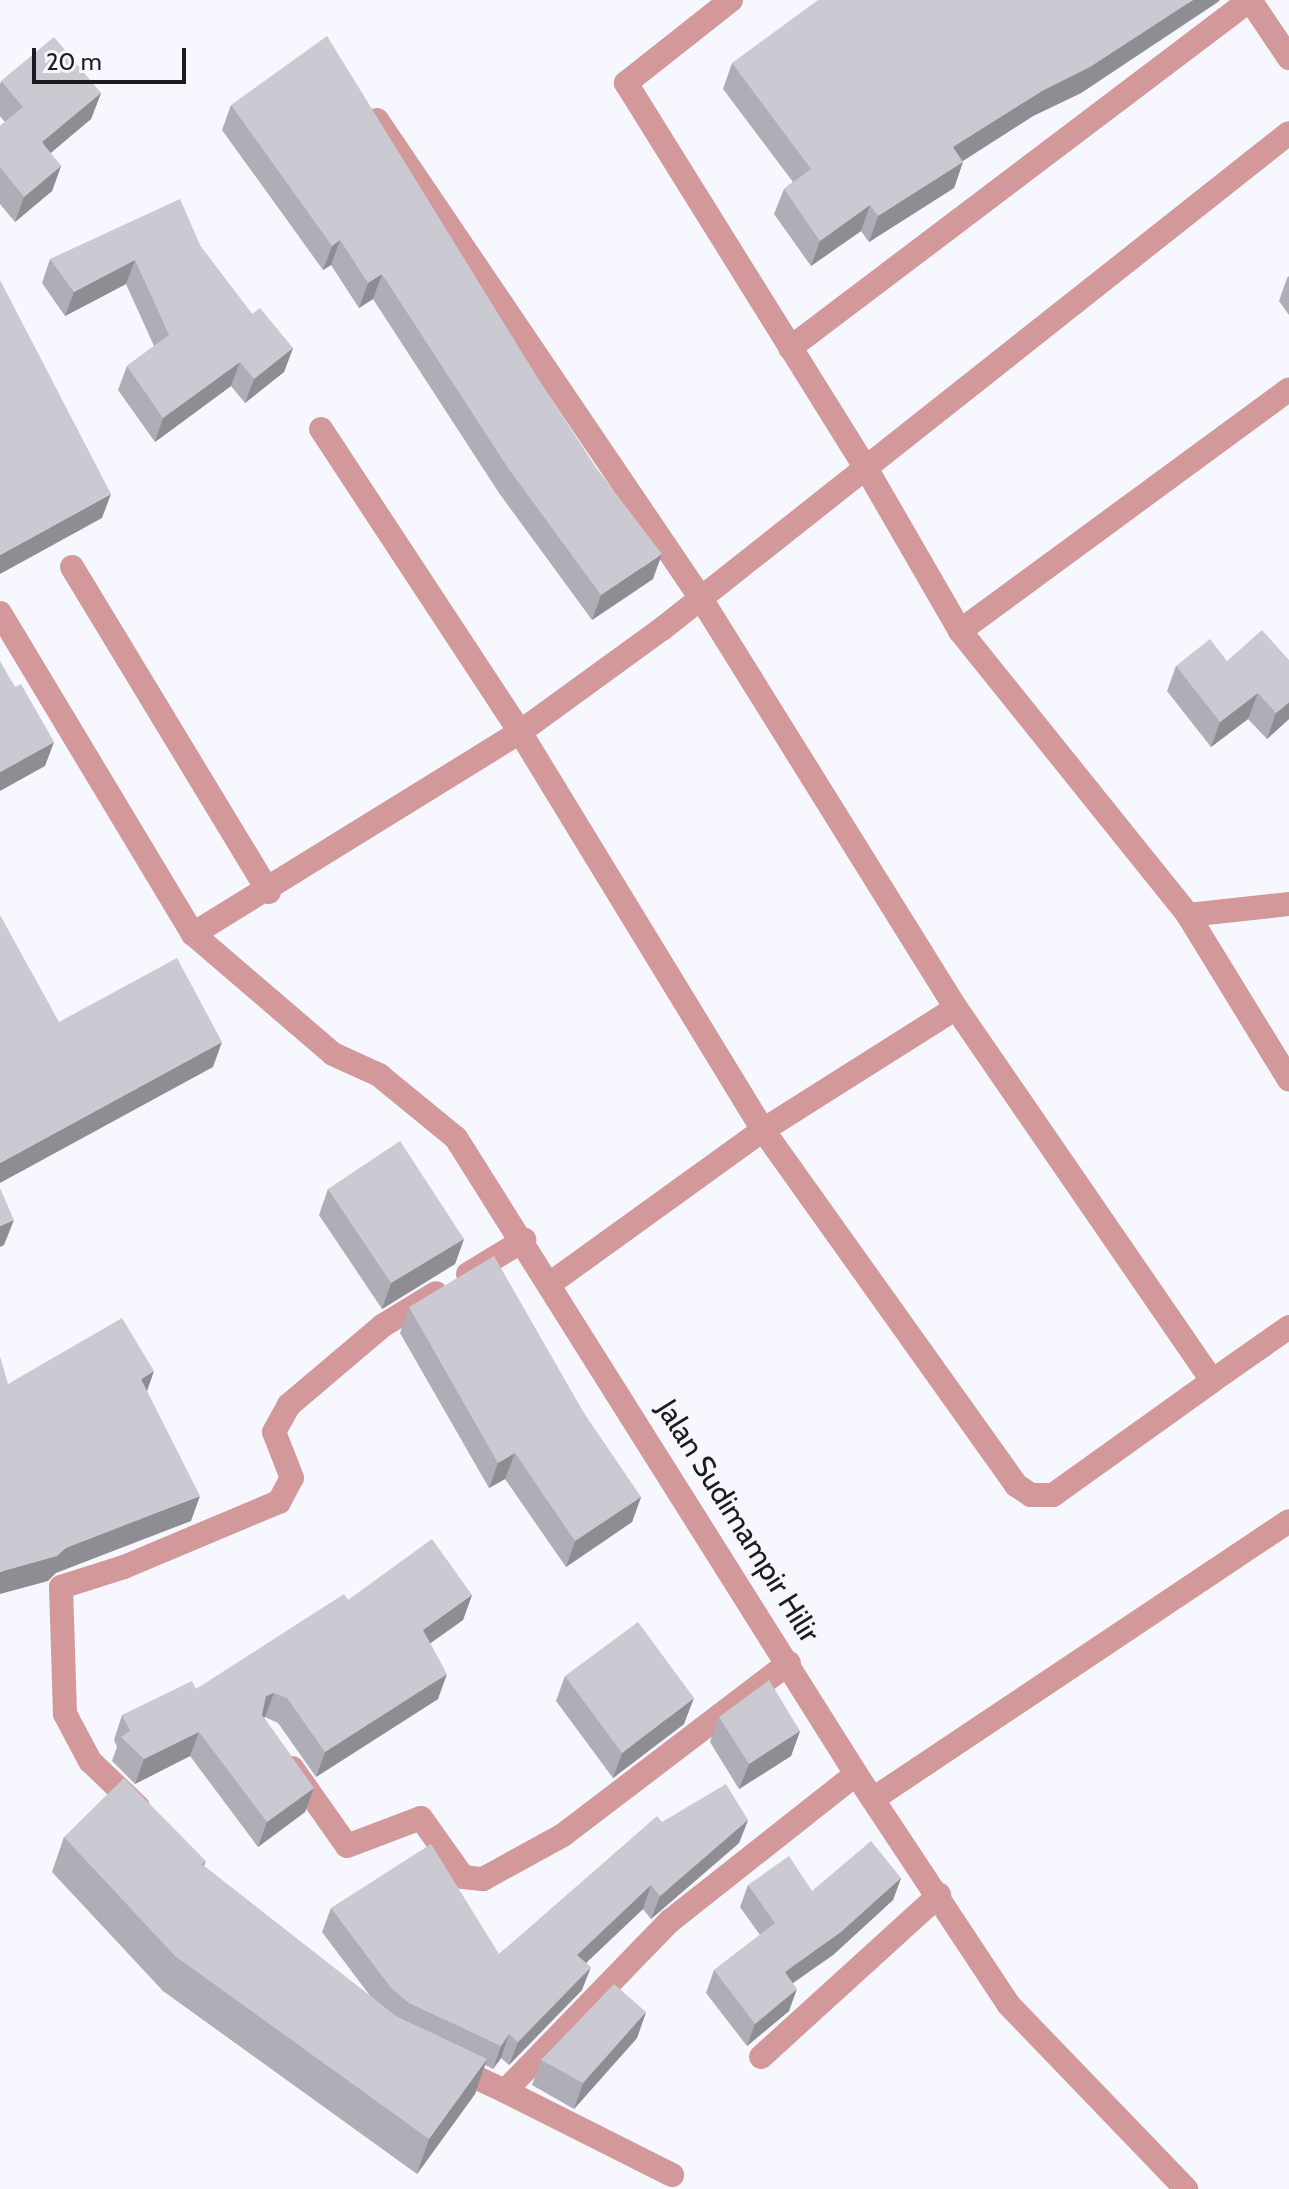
<!DOCTYPE html>
<html>
<head>
<meta charset="utf-8">
<style>
  body { margin:0 }
  #map { position:relative; width:1289px; height:2189px; overflow:hidden; background:#f6f7ff; font-family:Cabin,sans-serif }
  div>[style] { position:absolute }
  [style*='--x'] { left:calc(var(--x)*1px); top:calc(var(--y)*1px); width:calc(var(--w)*1px); rotate:calc(var(--a)*1deg) }
  .lane>* { height:24px; margin:-12px; padding:0 12px; transform-origin:12px; border-radius:12px; background:#d2989a }
  .street>* { height:24px; margin:-12px; padding:0 12px; transform-origin:12px; border-radius:12px; background:#d2989a }
  .wall>* { inset:0; background:#afadb5 }
  .shaded-wall>* { inset:0; background:#8e8d93 }
  .building>* { inset:0; background:#cbc9d2 }
  span { translate:-50% -50%; white-space:nowrap; text-align:center; line-height:1.15; -webkit-text-stroke:8px #f6f7ff; paint-order:stroke }
  .street-label { font-size:30px; color:#1c1c20 }
  .scale { position:absolute; left:32px; top:48px; width:154px; height:36px; box-sizing:border-box; border:4px solid #1c1c20; border-top:0; padding-left:10px; font-size:24px; line-height:28px; white-space:nowrap; color:#1c1c20; -webkit-text-stroke:6px #f6f7ff; paint-order:stroke }
</style>
</head>
<body>
<div id="map">
  <div class="lane">
    <i style="--x:72;--y:567;--w:380;--a:58.8"></i>
  </div>
  <div class="street">
    <i style="--x:731;--y:0;--w:134;--a:141.7"></i>
    <i style="--x:626;--y:83;--w:454;--a:58.1"></i>
    <i style="--x:866;--y:468;--w:188;--a:60"></i>
    <i style="--x:960;--y:631;--w:364;--a:51.2"></i>
    <i style="--x:1188;--y:915;--w:193;--a:58.5"></i>
    <i style="--x:1250;--y:0;--w:70;--a:56.1"></i>
    <i style="--x:377;--y:120;--w:576;--a:55.9"></i>
    <i style="--x:700;--y:597;--w:484;--a:58.1"></i>
    <i style="--x:956;--y:1008;--w:228;--a:147.7"></i>
    <i style="--x:763;--y:1130;--w:260;--a:144.2"></i>
    <i style="--x:790;--y:348;--w:577;--a:-37.11"></i>
    <i style="--x:321;--y:429;--w:363;--a:56.7"></i>
    <i style="--x:520;--y:732;--w:466;--a:58.6"></i>
    <i style="--x:763;--y:1130;--w:436;--a:54.5"></i>
    <i style="--x:1016;--y:1485;--w:18;--a:34"></i>
    <i style="--x:1031;--y:1495;--w:22;--a:0"></i>
    <i style="--x:1053;--y:1495;--w:196;--a:-35.6"></i>
    <i style="--x:0;--y:613;--w:375;--a:59"></i>
    <i style="--x:193;--y:934;--w:184;--a:40.6"></i>
    <i style="--x:333;--y:1054;--w:51;--a:24.5"></i>
    <i style="--x:379;--y:1075;--w:99;--a:39.3"></i>
    <i style="--x:456;--y:1138;--w:751;--a:57.83"></i>
    <i style="--x:856;--y:1774;--w:276;--a:56.5"></i>
    <i style="--x:1008;--y:2004;--w:257;--a:46.1"></i>
    <i style="--x:960;--y:631;--w:408;--a:-36.3"></i>
    <i style="--x:1188;--y:915;--w:102;--a:-6.2"></i>
    <i style="--x:193;--y:934;--w:384;--a:-31.7"></i>
    <i style="--x:520;--y:732;--w:175;--a:-36"></i>
    <i style="--x:662;--y:629;--w:799;--a:-38.35"></i>
    <i style="--x:956;--y:1008;--w:452;--a:55.5"></i>
    <i style="--x:1212;--y:1381;--w:94;--a:-35"></i>
    <i style="--x:468;--y:1274;--w:66;--a:-31.3"></i>
    <i style="--x:292;--y:1768;--w:95;--a:54.8"></i>
    <i style="--x:347;--y:1846;--w:79;--a:-20.7"></i>
    <i style="--x:421;--y:1818;--w:72;--a:54.6"></i>
    <i style="--x:463;--y:1877;--w:20;--a:6"></i>
    <i style="--x:483;--y:1879;--w:91;--a:-28.8"></i>
    <i style="--x:563;--y:1835;--w:284;--a:-37.3"></i>
    <i style="--x:873;--y:1799;--w:500;--a:-33.75"></i>
    <i style="--x:138;--y:1807;--w:66;--a:-136.2"></i>
    <i style="--x:90;--y:1761;--w:53;--a:-118"></i>
    <i style="--x:65;--y:1714;--w:127;--a:-91.8"></i>
    <i style="--x:61;--y:1587;--w:66;--a:-17.6"></i>
    <i style="--x:124;--y:1567;--w:168;--a:-22.8"></i>
    <i style="--x:279;--y:1502;--w:27;--a:-62"></i>
    <i style="--x:292;--y:1478;--w:49;--a:-111.4"></i>
    <i style="--x:274;--y:1432;--w:31;--a:-61"></i>
    <i style="--x:289;--y:1405;--w:122;--a:-40.3"></i>
    <i style="--x:382;--y:1326;--w:63;--a:-31.4"></i>
    <i style="--x:761;--y:2057;--w:241;--a:-42.3"></i>
    <i style="--x:451;--y:2066;--w:60;--a:24.8"></i>
    <i style="--x:505;--y:2091;--w:237;--a:-45.9"></i>
    <i style="--x:670;--y:1921;--w:237;--a:-38.3"></i>
    <i style="--x:505;--y:2091;--w:187;--a:26.7"></i>
  </div>
  <div class="wall">
    <i style="clip-path:polygon(1220px 1px,1081px 93px,1033px 116px,963px 161px,954px 188px,869px 242px,861px 231px,811px 266px,774px 214px,784px 189px,793px 182px,723px 89px,732px 63px)"></i>
    <i style="clip-path:polygon(1px 81px,101px 93px,91px 119px,50px 153px,61px 166px,52px 191px,15px 222px,0 204px,0 126px,5px 122px,0 116px,0 85px)"></i>
    <i style="clip-path:polygon(231px 105px,653px 579px,592px 620px,499px 493px,373px 299px,359px 308px,331px 265px,323px 270px,222px 130px)"></i>
    <i style="clip-path:polygon(201px 247px,252px 314px,293px 348px,284px 372px,245px 403px,231px 386px,155px 442px,118px 390px,127px 366px,154px 346px,126px 284px,65px 316px,42px 283px,50px 259px)"></i>
    <i style="clip-path:polygon(1289px 276px,1289px 315px,1279px 301px,1287px 278px)"></i>
    <i style="clip-path:polygon(1227px 661px,1289px 719px,1267px 739px,1248px 719px,1211px 747px,1167px 691px,1176px 666px)"></i>
    <i style="clip-path:polygon(328px 1189px,464px 1239px,455px 1264px,382px 1309px,319px 1215px)"></i>
    <i style="clip-path:polygon(409px 1307px,641px 1497px,632px 1522px,566px 1567px,505px 1479px,489px 1488px,400px 1333px)"></i>
    <i style="clip-path:polygon(472px 1595px,463px 1620px,430px 1643px,438px 1699px,316px 1777px,278px 1723px,265px 1717px,264px 1718px,314px 1788px,305px 1812px,258px 1847px,190px 1756px,135px 1784px,112px 1761px,117px 1747px,114px 1740px,122px 1715px,196px 1689px,348px 1600px)"></i>
    <i style="clip-path:polygon(565px 1676px,684px 1724px,613px 1778px,556px 1701px)"></i>
    <i style="clip-path:polygon(719px 1717px,800px 1731px,791px 1756px,739px 1789px,710px 1742px)"></i>
    <i style="clip-path:polygon(748px 1820px,739px 1843px,651px 1919px,643px 1909px,586px 1963px,582px 1990px,509px 2065px,501px 2058px,493px 2069px,485px 2065px,475px 2094px,417px 2174px,163px 1991px,52px 1872px,64px 1837px,206px 1861px,204px 1866px,371px 1997px,322px 1932px,331px 1908px,499px 1954px,662px 1822px)"></i>
    <i style="clip-path:polygon(901px 1878px,893px 1900px,833px 1955px,793px 1983px,789px 2011px,747px 2046px,706px 1993px,714px 1970px,760px 1935px,740px 1907px,748px 1885px,812px 1891px)"></i>
    <i style="clip-path:polygon(646px 2012px,637px 2038px,574px 2109px,532px 2085px,541px 2060px)"></i>
  </div>
  <div class="shaded-wall">
    <i style="clip-path:polygon(1193px 0,1220px 0,1081px 93px,1033px 116px,944px 173px,953px 147px,1042px 91px)"></i>
    <i style="clip-path:polygon(101px 93px,91px 119px,33px 168px,42px 142px)"></i>
    <i style="clip-path:polygon(963px 162px,954px 188px,869px 242px,878px 216px)"></i>
    <i style="clip-path:polygon(61px 166px,52px 191px,15px 222px,24px 197px)"></i>
    <i style="clip-path:polygon(870px 205px,861px 231px,811px 266px,820px 241px)"></i>
    <i style="clip-path:polygon(340px 240px,331px 265px,323px 270px,332px 246px)"></i>
    <i style="clip-path:polygon(135px 260px,126px 284px,65px 316px,74px 292px)"></i>
    <i style="clip-path:polygon(382px 274px,373px 299px,359px 308px,368px 283px)"></i>
    <i style="clip-path:polygon(293px 348px,284px 372px,245px 403px,254px 379px)"></i>
    <i style="clip-path:polygon(240px 362px,231px 386px,155px 442px,163px 418px)"></i>
    <i style="clip-path:polygon(111px 494px,102px 518px,0 574px,0 555px)"></i>
    <i style="clip-path:polygon(662px 554px,653px 579px,592px 620px,601px 595px)"></i>
    <i style="clip-path:polygon(1258px 693px,1248px 719px,1211px 747px,1220px 722px)"></i>
    <i style="clip-path:polygon(1289px 702px,1289px 719px,1267px 739px,1276px 713px)"></i>
    <i style="clip-path:polygon(54px 742px,45px 766px,0 791px,0 772px)"></i>
    <i style="clip-path:polygon(222px 1042px,213px 1067px,0 1183px,0 1163px)"></i>
    <i style="clip-path:polygon(14px 1220px,4px 1245px,0 1247px,0 1226px)"></i>
    <i style="clip-path:polygon(464px 1239px,455px 1264px,382px 1309px,391px 1283px)"></i>
    <i style="clip-path:polygon(154px 1371px,145px 1397px,141px 1379px)"></i>
    <i style="clip-path:polygon(515px 1453px,505px 1479px,489px 1488px,498px 1463px)"></i>
    <i style="clip-path:polygon(200px 1496px,191px 1521px,56px 1573px,48px 1581px,0 1594px,0 1572px)"></i>
    <i style="clip-path:polygon(641px 1497px,632px 1522px,566px 1567px,575px 1541px)"></i>
    <i style="clip-path:polygon(472px 1595px,463px 1620px,414px 1655px,423px 1630px)"></i>
    <i style="clip-path:polygon(447px 1674px,438px 1699px,316px 1777px,325px 1752px)"></i>
    <i style="clip-path:polygon(274px 1693px,265px 1717px,257px 1720px,266px 1696px)"></i>
    <i style="clip-path:polygon(694px 1698px,684px 1724px,613px 1778px,622px 1753px)"></i>
    <i style="clip-path:polygon(800px 1731px,791px 1756px,739px 1789px,749px 1764px)"></i>
    <i style="clip-path:polygon(199px 1732px,190px 1756px,135px 1784px,144px 1759px)"></i>
    <i style="clip-path:polygon(314px 1788px,305px 1812px,258px 1847px,267px 1822px)"></i>
    <i style="clip-path:polygon(748px 1820px,739px 1843px,651px 1919px,660px 1896px)"></i>
    <i style="clip-path:polygon(901px 1878px,893px 1900px,833px 1955px,777px 1994px,785px 1972px)"></i>
    <i style="clip-path:polygon(651px 1885px,643px 1909px,569px 1979px,577px 1955px)"></i>
    <i style="clip-path:polygon(591px 1967px,582px 1990px,509px 2065px,518px 2042px)"></i>
    <i style="clip-path:polygon(797px 1989px,789px 2011px,747px 2046px,755px 2024px)"></i>
    <i style="clip-path:polygon(646px 2012px,637px 2038px,574px 2109px,583px 2083px)"></i>
    <i style="clip-path:polygon(509px 2034px,501px 2058px,493px 2069px,501px 2046px)"></i>
    <i style="clip-path:polygon(487px 2059px,475px 2094px,417px 2174px,429px 2139px)"></i>
  </div>
  <div class="building">
    <i style="clip-path:polygon(818px 0,1193px 0,1090px 67px,1042px 91px,953px 147px,963px 162px,878px 216px,870px 205px,820px 241px,784px 189px,811px 169px,732px 63px)"></i>
    <i style="clip-path:polygon(327px 36px,539px 380px,597px 469px,662px 554px,601px 595px,508px 468px,382px 274px,368px 283px,340px 240px,332px 246px,231px 105px)"></i>
    <i style="clip-path:polygon(54px 37px,101px 93px,42px 142px,61px 166px,24px 197px,0 167px,0 126px,23px 107px,1px 81px)"></i>
    <i style="clip-path:polygon(180px 199px,201px 247px,252px 314px,260px 308px,293px 348px,254px 379px,240px 362px,163px 418px,127px 366px,169px 335px,135px 260px,74px 292px,50px 259px)"></i>
    <i style="clip-path:polygon(0 280px,111px 494px,0 555px)"></i>
    <i style="clip-path:polygon(1262px 630px,1289px 660px,1289px 702px,1276px 713px,1258px 693px,1220px 722px,1176px 666px,1210px 639px,1227px 661px)"></i>
    <i style="clip-path:polygon(0 661px,15px 687px,21px 684px,54px 742px,0 772px)"></i>
    <i style="clip-path:polygon(0 915px,59px 1022px,177px 958px,222px 1042px,0 1163px)"></i>
    <i style="clip-path:polygon(400px 1141px,464px 1239px,391px 1283px,328px 1189px)"></i>
    <i style="clip-path:polygon(0 1188px,14px 1220px,0 1226px)"></i>
    <i style="clip-path:polygon(494px 1256px,584px 1413px,641px 1497px,575px 1541px,515px 1453px,498px 1463px,409px 1307px)"></i>
    <i style="clip-path:polygon(122px 1318px,154px 1371px,141px 1379px,200px 1496px,66px 1548px,57px 1556px,0 1572px,0 1356px,8px 1384px)"></i>
    <i style="clip-path:polygon(432px 1539px,472px 1595px,423px 1630px,447px 1674px,325px 1752px,287px 1698px,274px 1693px,266px 1696px,262px 1715px,314px 1788px,267px 1822px,199px 1732px,144px 1759px,121px 1737px,130px 1731px,122px 1715px,192px 1681px,196px 1689px,344px 1594px,348px 1600px)"></i>
    <i style="clip-path:polygon(638px 1622px,694px 1698px,622px 1753px,565px 1676px)"></i>
    <i style="clip-path:polygon(769px 1680px,800px 1731px,749px 1764px,719px 1717px)"></i>
    <i style="clip-path:polygon(124px 1778px,206px 1861px,201px 1864px,396px 2016px,487px 2059px,429px 2139px,175px 1956px,64px 1837px)"></i>
    <i style="clip-path:polygon(726px 1784px,748px 1820px,660px 1896px,651px 1885px,577px 1955px,591px 1967px,518px 2042px,509px 2034px,501px 2046px,409px 2003px,391px 1988px,331px 1908px,431px 1844px,499px 1954px,657px 1816px,662px 1822px)"></i>
    <i style="clip-path:polygon(871px 1841px,901px 1878px,841px 1932px,785px 1972px,797px 1989px,755px 2024px,714px 1970px,775px 1923px,748px 1885px,789px 1856px,812px 1891px)"></i>
    <i style="clip-path:polygon(614px 1984px,646px 2012px,583px 2083px,541px 2060px)"></i>
  </div>
  <div class="street-label">
    <span style="left:738px;top:1521px;rotate:58deg">Jalan Sudimampir Hilir</span>
  </div>
  <div class="scale">20 m</div>
</div>
</body>
</html>
